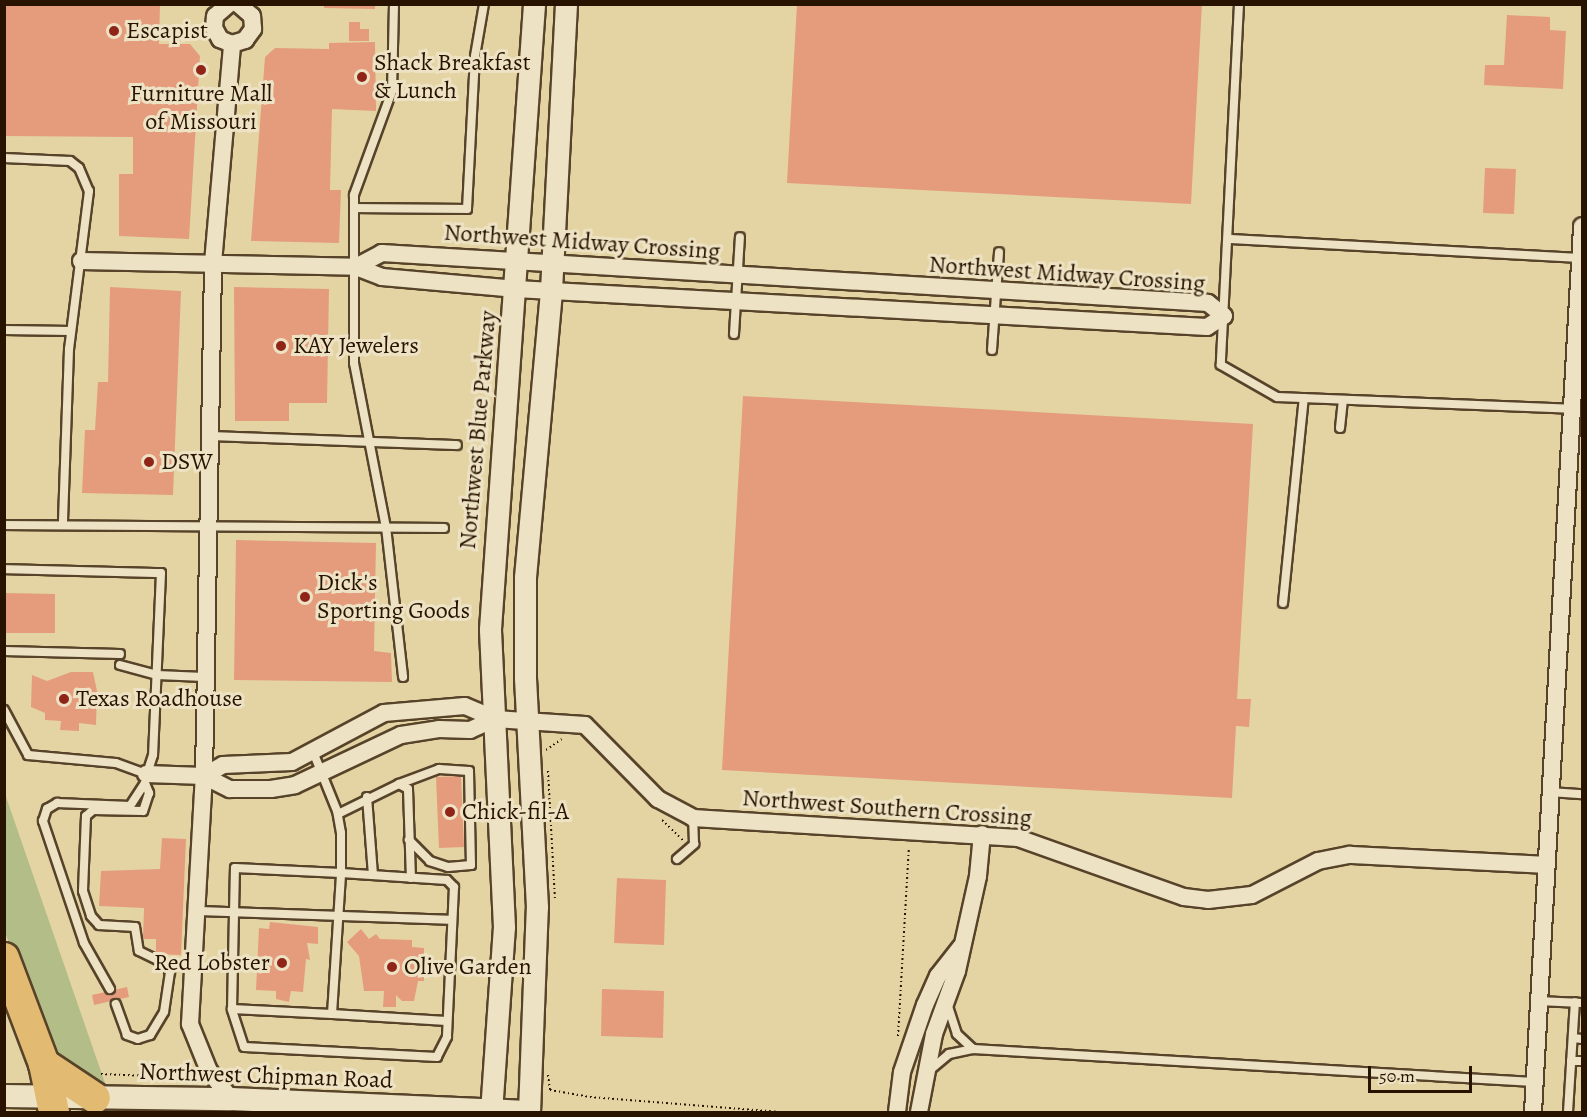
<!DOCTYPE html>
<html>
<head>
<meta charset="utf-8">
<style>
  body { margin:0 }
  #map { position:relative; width:1587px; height:1117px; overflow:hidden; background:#e4d4a4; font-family:Alegreya,serif }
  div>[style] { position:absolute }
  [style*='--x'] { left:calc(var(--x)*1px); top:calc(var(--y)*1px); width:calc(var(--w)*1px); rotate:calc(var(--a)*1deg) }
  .green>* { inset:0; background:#b3bd87 }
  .building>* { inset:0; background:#e49c7c }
  .path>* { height:2px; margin-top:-1px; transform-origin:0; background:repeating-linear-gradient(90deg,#281300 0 1.5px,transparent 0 4.5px) }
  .roads { filter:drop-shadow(2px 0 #574329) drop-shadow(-2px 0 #574329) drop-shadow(0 2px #574329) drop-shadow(0 -2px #574329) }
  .service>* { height:8px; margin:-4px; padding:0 4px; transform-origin:4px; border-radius:4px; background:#ede3c4 }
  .minor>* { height:16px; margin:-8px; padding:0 8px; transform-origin:8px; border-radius:8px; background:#ede3c4 }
  .tertiary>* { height:21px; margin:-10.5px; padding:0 10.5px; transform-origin:10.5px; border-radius:10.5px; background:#ede3c4 }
  .secondary>* { height:22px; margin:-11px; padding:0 11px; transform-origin:11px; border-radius:11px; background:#ede3c4 }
  .motorway>* { height:30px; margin:-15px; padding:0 15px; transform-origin:15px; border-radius:15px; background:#e2ba72 }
  .dots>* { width:16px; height:16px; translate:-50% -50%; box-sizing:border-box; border:3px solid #ede3c4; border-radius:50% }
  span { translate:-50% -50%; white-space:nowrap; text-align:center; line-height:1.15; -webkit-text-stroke:6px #ede3c4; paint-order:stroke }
  .poi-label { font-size:24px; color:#281300 }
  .left { translate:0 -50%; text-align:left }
  .right { translate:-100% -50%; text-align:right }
  .street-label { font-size:24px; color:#281300 }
  .frame { position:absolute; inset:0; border:6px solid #281300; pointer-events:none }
  .scale { position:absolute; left:1368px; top:1066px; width:104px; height:27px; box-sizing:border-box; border:3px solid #281300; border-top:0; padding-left:8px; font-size:18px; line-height:21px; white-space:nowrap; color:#281300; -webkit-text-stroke:4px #ede3c4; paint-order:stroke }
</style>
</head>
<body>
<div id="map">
  <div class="green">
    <i style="clip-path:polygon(4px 791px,105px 1083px,79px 1082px,45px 1044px,5px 932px)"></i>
  </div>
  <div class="building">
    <i style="clip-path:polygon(4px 4px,160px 4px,159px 44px,190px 44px,200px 56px,189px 239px,119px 236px,119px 174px,133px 174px,133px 137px,4px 136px)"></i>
    <i style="clip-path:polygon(324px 4px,375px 4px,375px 9px,324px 8px)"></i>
    <i style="clip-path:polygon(797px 4px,1202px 4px,1191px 204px,787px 183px)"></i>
    <i style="clip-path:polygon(1507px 15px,1550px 17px,1550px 30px,1566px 31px,1563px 89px,1484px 85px,1485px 65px,1504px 65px)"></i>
    <i style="clip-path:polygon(349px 22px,360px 22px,360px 29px,369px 29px,369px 41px,349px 41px)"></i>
    <i style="clip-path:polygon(375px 42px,376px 111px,332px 109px,330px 190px,341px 190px,339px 243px,251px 241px,265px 57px,275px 48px,329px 49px,329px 43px)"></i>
    <i style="clip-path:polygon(1485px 168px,1516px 169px,1514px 214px,1483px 213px)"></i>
    <i style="clip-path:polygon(110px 287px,181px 291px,173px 495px,82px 493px,85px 430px,95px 430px,98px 382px,108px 382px)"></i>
    <i style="clip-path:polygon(234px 287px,329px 289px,327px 403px,289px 403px,289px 421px,235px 421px)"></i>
    <i style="clip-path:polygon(743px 396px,1253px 424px,1237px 699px,1251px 699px,1249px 727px,1236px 726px,1232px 798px,722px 770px)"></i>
    <i style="clip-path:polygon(236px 540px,376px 543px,374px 651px,391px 653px,392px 682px,234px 680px)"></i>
    <i style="clip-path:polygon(4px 593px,55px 594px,55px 633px,4px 633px)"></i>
    <i style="clip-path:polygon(71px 672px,93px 672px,97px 691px,96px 725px,79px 723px,79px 731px,60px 730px,61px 721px,45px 720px,45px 713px,31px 707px,32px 675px,47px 681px)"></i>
    <i style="clip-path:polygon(461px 776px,464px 847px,439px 848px,436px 777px)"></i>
    <i style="clip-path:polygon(162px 838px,186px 839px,181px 955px,156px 954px,156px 939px,143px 939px,144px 908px,99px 906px,101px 871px,160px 869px)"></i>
    <i style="clip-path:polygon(617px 878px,666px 880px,664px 945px,614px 943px)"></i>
    <i style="clip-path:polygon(270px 922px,318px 927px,318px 944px,307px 943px,310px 960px,306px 959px,303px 992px,291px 991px,289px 1002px,276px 999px,276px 991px,256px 990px,259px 928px,269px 929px)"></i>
    <i style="clip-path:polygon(361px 929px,369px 939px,376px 934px,380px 939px,412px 940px,412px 947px,424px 948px,424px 981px,418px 981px,414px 1001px,402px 1001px,396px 995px,396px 1007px,383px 1007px,384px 991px,364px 991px,359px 956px,347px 942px)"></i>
    <i style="clip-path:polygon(127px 987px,129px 997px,94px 1005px,92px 995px)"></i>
    <i style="clip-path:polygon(602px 989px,664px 991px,663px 1038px,601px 1036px)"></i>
  </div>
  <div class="path">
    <i style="--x:546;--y:750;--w:19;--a:-35"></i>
    <i style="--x:548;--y:771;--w:129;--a:86.9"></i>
    <i style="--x:662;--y:820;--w:29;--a:44"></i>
    <i style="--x:898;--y:1036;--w:189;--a:-86.7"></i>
    <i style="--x:101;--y:1074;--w:95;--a:2.4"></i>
    <i style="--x:548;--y:1075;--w:15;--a:82"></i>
    <i style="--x:550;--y:1090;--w:41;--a:9.9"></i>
    <i style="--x:590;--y:1097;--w:190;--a:4.5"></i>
  </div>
  <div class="roads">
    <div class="service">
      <i style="--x:394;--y:4;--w:87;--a:91.3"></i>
      <i style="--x:392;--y:91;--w:111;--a:110.1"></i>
      <i style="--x:354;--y:195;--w:168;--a:90"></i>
      <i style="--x:354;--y:363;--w:167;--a:79"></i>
      <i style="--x:386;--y:527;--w:151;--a:83.5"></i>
      <i style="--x:1239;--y:4;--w:361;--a:92.9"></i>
      <i style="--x:1221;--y:365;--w:64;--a:29.7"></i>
      <i style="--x:1277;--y:397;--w:294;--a:2.3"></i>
      <i style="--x:4;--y:158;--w:66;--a:2.6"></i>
      <i style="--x:70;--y:161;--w:11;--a:38"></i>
      <i style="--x:79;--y:168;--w:25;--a:67"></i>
      <i style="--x:89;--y:191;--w:159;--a:97.2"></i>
      <i style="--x:69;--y:349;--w:175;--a:92"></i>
      <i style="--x:354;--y:208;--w:113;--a:0.5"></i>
      <i style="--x:467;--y:209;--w:153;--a:-87"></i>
      <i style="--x:475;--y:56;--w:53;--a:-80.2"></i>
      <i style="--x:1230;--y:239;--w:351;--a:3.1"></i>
      <i style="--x:4;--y:330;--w:67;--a:0.9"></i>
      <i style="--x:734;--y:334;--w:97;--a:-86.5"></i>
      <i style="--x:992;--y:350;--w:98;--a:-85.9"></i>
      <i style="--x:1340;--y:428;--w:28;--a:-84"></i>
      <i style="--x:208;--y:436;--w:249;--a:2.1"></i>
      <i style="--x:4;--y:525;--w:440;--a:0.4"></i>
      <i style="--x:4;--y:569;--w:157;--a:1.5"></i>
      <i style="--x:161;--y:573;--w:182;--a:92.5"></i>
      <i style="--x:153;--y:755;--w:22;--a:108"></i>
      <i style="--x:1283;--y:603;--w:206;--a:-84.2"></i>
      <i style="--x:4;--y:651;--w:116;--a:1.5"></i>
      <i style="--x:120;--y:665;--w:38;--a:15"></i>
      <i style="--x:157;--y:675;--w:47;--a:2.4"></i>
      <i style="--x:4;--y:710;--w:51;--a:61.9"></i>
      <i style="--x:28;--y:755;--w:88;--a:5.2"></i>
      <i style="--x:116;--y:763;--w:32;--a:20"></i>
      <i style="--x:399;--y:784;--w:43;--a:-20.6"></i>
      <i style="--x:439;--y:769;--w:30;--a:4"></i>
      <i style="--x:469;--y:771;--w:94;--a:88.8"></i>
      <i style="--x:471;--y:865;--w:23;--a:175"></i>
      <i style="--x:448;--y:867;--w:19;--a:-162"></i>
      <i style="--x:430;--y:861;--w:30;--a:-135"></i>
      <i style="--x:1550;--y:792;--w:32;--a:4"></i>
      <i style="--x:367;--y:797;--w:78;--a:85.6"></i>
      <i style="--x:338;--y:814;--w:68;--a:-26.2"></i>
      <i style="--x:399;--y:784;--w:10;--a:29"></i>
      <i style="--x:408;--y:789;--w:89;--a:88.1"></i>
      <i style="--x:677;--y:859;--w:23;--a:-41"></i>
      <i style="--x:694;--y:844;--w:26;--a:-92"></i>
      <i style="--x:196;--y:911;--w:256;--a:2"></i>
      <i style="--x:110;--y:989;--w:53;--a:-119.5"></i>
      <i style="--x:84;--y:943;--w:129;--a:-108.6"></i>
      <i style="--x:43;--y:821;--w:13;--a:-72"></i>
      <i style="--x:47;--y:809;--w:12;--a:-31"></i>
      <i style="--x:57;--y:803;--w:73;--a:2.4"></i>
      <i style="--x:130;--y:806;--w:27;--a:-57"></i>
      <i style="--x:145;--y:783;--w:11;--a:68"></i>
      <i style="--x:149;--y:793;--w:19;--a:108"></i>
      <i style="--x:143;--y:811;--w:50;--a:-178.9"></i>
      <i style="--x:93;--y:810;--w:9;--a:139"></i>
      <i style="--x:86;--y:816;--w:75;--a:92.3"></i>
      <i style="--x:83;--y:891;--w:26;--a:72"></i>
      <i style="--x:91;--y:916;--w:12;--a:48"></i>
      <i style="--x:99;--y:925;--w:36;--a:3"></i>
      <i style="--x:135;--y:927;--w:24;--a:81"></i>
      <i style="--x:139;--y:951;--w:28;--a:26"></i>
      <i style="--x:164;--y:963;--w:11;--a:56"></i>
      <i style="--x:170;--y:972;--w:40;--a:98.5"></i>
      <i style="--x:164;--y:1012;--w:27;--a:121"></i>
      <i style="--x:150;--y:1035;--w:13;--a:162"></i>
      <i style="--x:138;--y:1039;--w:12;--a:-160"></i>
      <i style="--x:127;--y:1035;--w:33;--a:-110"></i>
      <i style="--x:1538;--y:1001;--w:44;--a:2.6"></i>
      <i style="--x:232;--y:1009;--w:141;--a:-88.8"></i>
      <i style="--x:235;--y:868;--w:106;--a:2.7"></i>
      <i style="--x:341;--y:873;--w:106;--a:3.8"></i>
      <i style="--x:447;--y:880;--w:10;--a:45"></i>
      <i style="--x:454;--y:887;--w:150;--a:92.7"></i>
      <i style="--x:447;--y:1037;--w:22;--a:117"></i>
      <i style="--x:437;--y:1057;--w:193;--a:-177"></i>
      <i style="--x:244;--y:1047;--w:40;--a:-108"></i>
      <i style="--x:232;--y:1009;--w:100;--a:2.9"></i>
      <i style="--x:332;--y:1014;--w:141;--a:-86.3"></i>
      <i style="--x:341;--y:873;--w:40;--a:-90"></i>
      <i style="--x:341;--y:833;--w:22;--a:-100"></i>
      <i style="--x:337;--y:811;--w:61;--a:-112"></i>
      <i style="--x:332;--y:1014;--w:115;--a:3.5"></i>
      <i style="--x:1573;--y:1038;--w:9;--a:6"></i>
      <i style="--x:973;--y:1049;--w:562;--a:3.37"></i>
      <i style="--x:1571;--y:1061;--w:11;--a:0"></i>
      <i style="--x:930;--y:1070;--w:25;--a:-40"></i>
      <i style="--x:949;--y:1054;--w:25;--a:-12"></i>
      <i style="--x:973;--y:1049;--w:22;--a:-137"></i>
      <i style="--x:957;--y:1034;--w:28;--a:-108"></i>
      <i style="--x:1568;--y:1112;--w:110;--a:-86.4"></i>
    </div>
    <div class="minor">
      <i style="--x:229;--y:4;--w:18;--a:139"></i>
      <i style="--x:215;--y:16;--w:12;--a:95"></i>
      <i style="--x:214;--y:28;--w:13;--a:61"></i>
      <i style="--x:220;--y:39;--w:13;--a:23"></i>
      <i style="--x:232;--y:44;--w:14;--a:-17"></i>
      <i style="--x:245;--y:40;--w:14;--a:-54"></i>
      <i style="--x:253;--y:29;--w:13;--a:-94"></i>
      <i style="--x:252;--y:16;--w:18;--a:-139"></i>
      <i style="--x:81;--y:261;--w:275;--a:1.2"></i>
      <i style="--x:356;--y:267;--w:28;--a:21"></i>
      <i style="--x:382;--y:277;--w:135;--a:5.1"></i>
      <i style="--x:516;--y:289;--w:692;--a:3.15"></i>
      <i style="--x:1207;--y:327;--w:20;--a:-33"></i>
      <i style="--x:1224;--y:316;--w:21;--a:-141"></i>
      <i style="--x:1208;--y:303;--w:828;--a:-176.54"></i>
      <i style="--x:382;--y:253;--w:30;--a:152"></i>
      <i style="--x:146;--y:774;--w:58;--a:2"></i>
      <i style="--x:204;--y:776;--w:29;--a:27"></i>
      <i style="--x:230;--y:789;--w:41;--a:0"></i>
      <i style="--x:271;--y:789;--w:24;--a:-9"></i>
      <i style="--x:295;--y:785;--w:117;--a:-25.3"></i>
      <i style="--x:401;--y:735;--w:38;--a:-9"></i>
      <i style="--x:439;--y:729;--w:31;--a:2"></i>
      <i style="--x:470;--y:730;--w:27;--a:-24"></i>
      <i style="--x:204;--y:776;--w:22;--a:-30"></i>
      <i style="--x:223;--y:765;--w:69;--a:-2.5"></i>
      <i style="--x:292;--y:762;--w:104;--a:-28"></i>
      <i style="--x:384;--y:713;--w:81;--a:-4.9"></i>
      <i style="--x:465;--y:706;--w:33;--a:23"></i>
      <i style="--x:495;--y:719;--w:90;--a:3.8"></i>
      <i style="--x:585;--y:725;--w:104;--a:45.4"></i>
      <i style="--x:658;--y:799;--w:40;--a:28"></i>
      <i style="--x:693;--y:818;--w:326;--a:3.5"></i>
      <i style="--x:1018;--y:838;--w:176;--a:19.6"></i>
      <i style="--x:1184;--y:897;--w:24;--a:7"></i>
      <i style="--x:1208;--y:900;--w:44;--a:-6.5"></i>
      <i style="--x:1252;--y:895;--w:74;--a:-27.3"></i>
      <i style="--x:1318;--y:861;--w:33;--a:-11"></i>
      <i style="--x:1350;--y:855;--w:195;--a:2.9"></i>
      <i style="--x:231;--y:1099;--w:36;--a:-128"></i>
      <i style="--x:209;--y:1071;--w:51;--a:-112"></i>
      <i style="--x:190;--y:1024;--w:248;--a:-86.8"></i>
      <i style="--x:204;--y:776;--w:513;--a:-88.99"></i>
      <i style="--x:213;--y:263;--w:220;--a:-85"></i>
      <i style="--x:897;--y:1112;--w:40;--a:-82.9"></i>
      <i style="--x:902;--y:1072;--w:71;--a:-71.1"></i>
      <i style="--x:925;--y:1005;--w:32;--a:-66"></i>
      <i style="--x:938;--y:976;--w:37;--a:-52"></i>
      <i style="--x:919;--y:1112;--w:79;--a:-79.1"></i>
      <i style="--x:934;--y:1034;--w:67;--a:-69.9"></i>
      <i style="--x:957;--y:971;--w:97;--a:-77.5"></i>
      <i style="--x:978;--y:876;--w:42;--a:-84.6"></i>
      <i style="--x:1533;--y:1112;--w:887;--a:-86.83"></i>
    </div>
    <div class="tertiary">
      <i style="--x:491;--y:1112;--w:185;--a:-86"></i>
      <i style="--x:504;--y:927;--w:298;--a:-92.7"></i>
      <i style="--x:490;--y:629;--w:627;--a:-85.97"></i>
      <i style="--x:529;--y:1112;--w:205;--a:-87.8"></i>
      <i style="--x:537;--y:907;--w:229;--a:-93"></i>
      <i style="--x:525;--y:678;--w:101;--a:-90"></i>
      <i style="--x:525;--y:577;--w:288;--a:-84.8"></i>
      <i style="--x:551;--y:290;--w:286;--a:-87"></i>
    </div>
    <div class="secondary">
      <i style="--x:4;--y:1096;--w:227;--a:0.8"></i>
      <i style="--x:231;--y:1099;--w:295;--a:2.5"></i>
    </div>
    <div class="motorway">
      <i style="--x:4;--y:958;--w:113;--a:69.3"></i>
      <i style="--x:44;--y:1064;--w:49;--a:78.2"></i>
      <i style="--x:44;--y:1064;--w:61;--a:33.7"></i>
    </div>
  </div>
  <div class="dots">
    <i style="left:114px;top:31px;background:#8f2418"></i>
    <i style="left:201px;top:70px;background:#8f2418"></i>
    <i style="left:362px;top:77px;background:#8f2418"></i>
    <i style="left:281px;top:346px;background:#8f2418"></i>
    <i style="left:149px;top:462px;background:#8f2418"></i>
    <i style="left:305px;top:597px;background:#8f2418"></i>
    <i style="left:64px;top:699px;background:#8f2418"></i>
    <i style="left:450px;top:812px;background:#8f2418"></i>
    <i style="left:282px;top:963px;background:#8f2418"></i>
    <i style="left:392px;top:967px;background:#8f2418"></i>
  </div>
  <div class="poi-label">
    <span class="left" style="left:126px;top:31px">Escapist</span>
    <span class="left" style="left:374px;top:77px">Shack Breakfast<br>&amp; Lunch</span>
    <span style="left:201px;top:108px">Furniture Mall<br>of Missouri</span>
    <span class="left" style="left:293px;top:346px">KAY Jewelers</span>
    <span class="left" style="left:161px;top:462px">DSW</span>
    <span class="left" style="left:317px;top:597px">Dick's<br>Sporting Goods</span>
    <span class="left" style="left:76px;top:699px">Texas Roadhouse</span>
    <span class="left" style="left:462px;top:812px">Chick-fil-A</span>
    <span class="right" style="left:270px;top:963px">Red Lobster</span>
    <span class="left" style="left:404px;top:967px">Olive Garden</span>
  </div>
  <div class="street-label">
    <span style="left:582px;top:242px;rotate:4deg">Northwest Midway Crossing</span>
    <span style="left:1067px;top:274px;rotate:4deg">Northwest Midway Crossing</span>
    <span style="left:478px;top:430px;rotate:-85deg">Northwest Blue Parkway</span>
    <span style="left:887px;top:808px;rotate:4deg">Northwest Southern Crossing</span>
    <span style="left:266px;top:1076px;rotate:2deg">Northwest Chipman Road</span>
  </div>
  <div class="frame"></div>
  <div class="scale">50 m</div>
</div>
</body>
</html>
